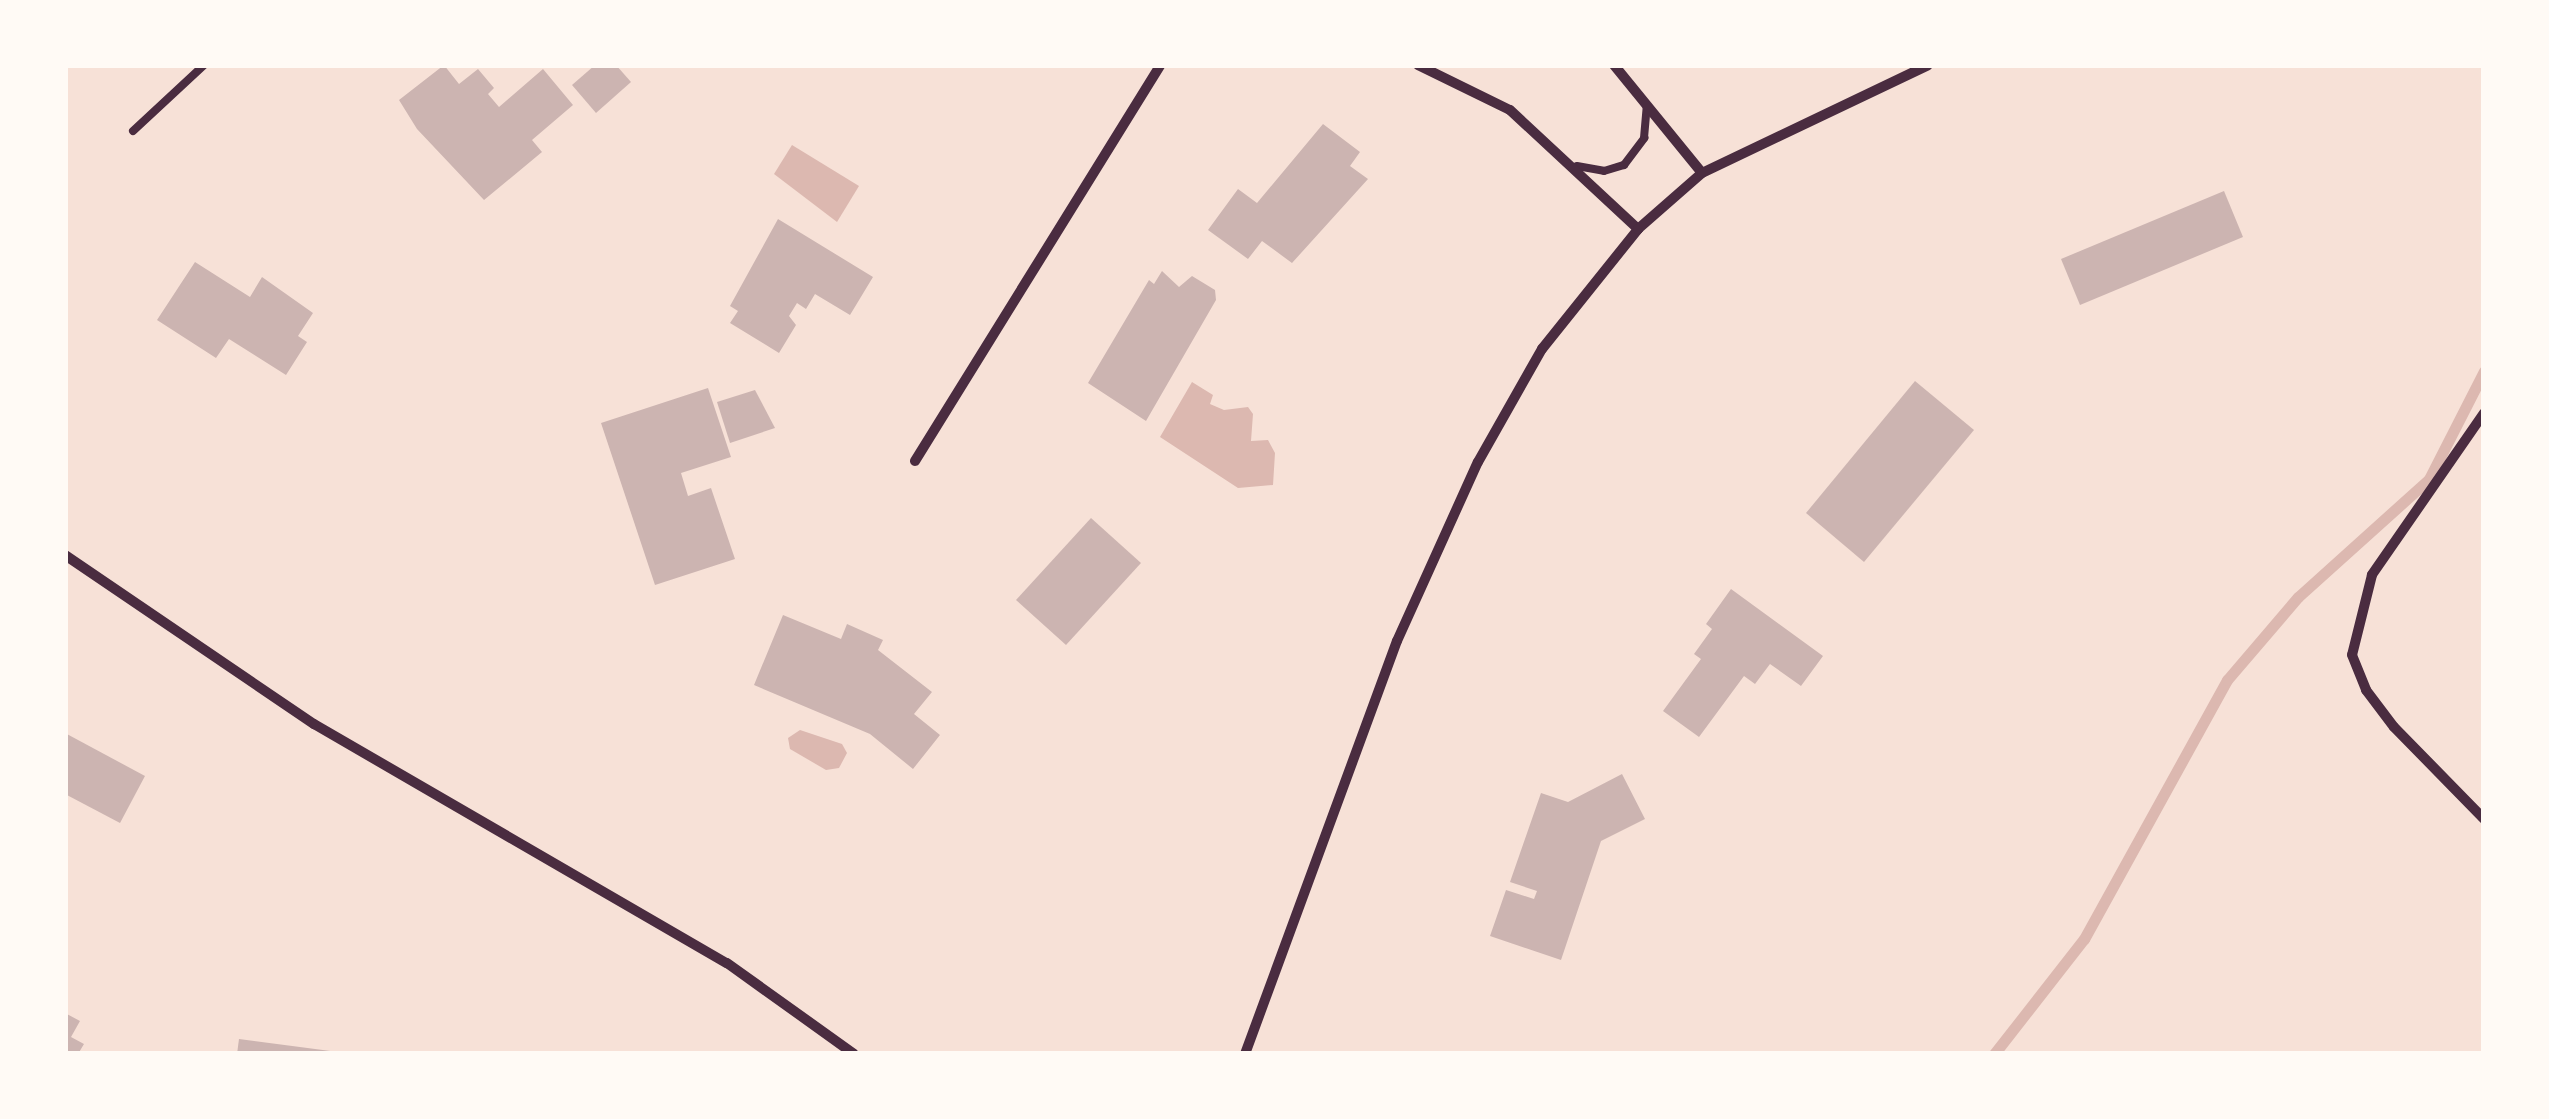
<!DOCTYPE html>
<html>
<head>
<meta charset="utf-8">
<style>
  body { margin:0 }
  #map { position:relative; width:2549px; height:1119px; overflow:hidden; background:#f7e1d7; font-family:Quicksand,sans-serif }
  div>[style] { position:absolute }
  [style*='--x'] { left:calc(var(--x)*1px); top:calc(var(--y)*1px); width:calc(var(--w)*1px); rotate:calc(var(--a)*1deg) }
  .water>* { inset:0; background:#dcb8b0 }
  .stream>* { height:11px; margin:-5.5px; padding:0 5.5px; transform-origin:5.5px; border-radius:5.5px; background:#dcb8b0 }
  .building>* { inset:0; background:#ccb4b1 }
  .service>* { height:8px; margin:-4px; padding:0 4px; transform-origin:4px; border-radius:4px; background:#4a2c40 }
  .minor>* { height:10px; margin:-5px; padding:0 5px; transform-origin:5px; border-radius:5px; background:#4a2c40 }
  span { translate:-50% -50%; white-space:nowrap; text-align:center; line-height:1.15; -webkit-text-stroke:10px #fffaf5; paint-order:stroke }
  .frame { position:absolute; inset:0; border:68px solid #fffaf5; pointer-events:none }
</style>
</head>
<body>
<div id="map">
  <div class="water">
    <i style="clip-path:polygon(792px 145px,859px 186px,837px 222px,774px 174px)"></i>
    <i style="clip-path:polygon(1192px 382px,1213px 395px,1210px 404px,1224px 410px,1248px 407px,1253px 414px,1251px 441px,1268px 440px,1275px 453px,1273px 485px,1238px 488px,1160px 437px)"></i>
    <i style="clip-path:polygon(800px 730px,842px 744px,847px 753px,839px 768px,826px 770px,790px 749px,788px 738px)"></i>
  </div>
  <div class="stream">
    <i style="--x:1994;--y:1054;--w:146;--a:-52"></i>
    <i style="--x:2084;--y:939;--w:296;--a:-61.1"></i>
    <i style="--x:2227;--y:680;--w:109;--a:-49.5"></i>
    <i style="--x:2298;--y:597;--w:176;--a:-42"></i>
    <i style="--x:2429;--y:479;--w:121;--a:-63"></i>
  </div>
  <div class="building">
    <i style="clip-path:polygon(444px 65px,459px 84px,478px 69px,494px 88px,488px 94px,499px 107px,543px 69px,573px 105px,532px 140px,542px 152px,484px 200px,417px 129px,399px 100px)"></i>
    <i style="clip-path:polygon(595px 65px,616px 65px,631px 82px,596px 113px,572px 85px)"></i>
    <i style="clip-path:polygon(1323px 124px,1360px 152px,1350px 166px,1368px 179px,1292px 263px,1262px 241px,1248px 259px,1208px 230px,1238px 189px,1257px 203px)"></i>
    <i style="clip-path:polygon(2224px 191px,2243px 237px,2080px 305px,2061px 259px)"></i>
    <i style="clip-path:polygon(778px 219px,873px 277px,850px 315px,815px 294px,806px 309px,797px 303px,789px 316px,796px 325px,779px 353px,730px 323px,738px 311px,730px 306px)"></i>
    <i style="clip-path:polygon(195px 262px,250px 297px,262px 277px,313px 313px,298px 336px,307px 342px,286px 375px,229px 339px,216px 358px,157px 320px)"></i>
    <i style="clip-path:polygon(1162px 271px,1179px 287px,1192px 276px,1215px 290px,1216px 300px,1146px 421px,1088px 383px,1149px 280px,1154px 284px)"></i>
    <i style="clip-path:polygon(1915px 381px,1974px 430px,1864px 562px,1806px 513px)"></i>
    <i style="clip-path:polygon(708px 388px,731px 457px,681px 473px,688px 496px,711px 488px,735px 559px,655px 585px,601px 423px)"></i>
    <i style="clip-path:polygon(755px 390px,775px 428px,730px 443px,717px 402px)"></i>
    <i style="clip-path:polygon(1091px 518px,1141px 563px,1066px 645px,1016px 600px)"></i>
    <i style="clip-path:polygon(1731px 589px,1823px 656px,1801px 686px,1770px 664px,1755px 684px,1744px 676px,1699px 737px,1663px 711px,1701px 659px,1694px 654px,1712px 629px,1706px 624px)"></i>
    <i style="clip-path:polygon(783px 615px,841px 639px,847px 624px,883px 640px,878px 650px,932px 692px,914px 714px,940px 735px,913px 769px,870px 734px,754px 685px)"></i>
    <i style="clip-path:polygon(65px 733px,145px 776px,120px 823px,65px 794px)"></i>
    <i style="clip-path:polygon(1622px 774px,1645px 819px,1601px 841px,1561px 960px,1490px 936px,1506px 890px,1534px 899px,1537px 891px,1510px 882px,1541px 793px,1568px 802px)"></i>
    <i style="clip-path:polygon(65px 1013px,80px 1021px,71px 1037px,84px 1044px,78px 1054px,65px 1054px)"></i>
    <i style="clip-path:polygon(239px 1039px,338px 1052px,338px 1054px,237px 1054px)"></i>
  </div>
  <div class="service">
    <i style="--x:133;--y:131;--w:97;--a:-42.9"></i>
    <i style="--x:1577;--y:166;--w:27;--a:10"></i>
    <i style="--x:1604;--y:171;--w:21;--a:-17"></i>
    <i style="--x:1624;--y:165;--w:34;--a:-53"></i>
    <i style="--x:1644;--y:138;--w:32;--a:-85"></i>
  </div>
  <div class="minor">
    <i style="--x:1418;--y:65;--w:102;--a:26.1"></i>
    <i style="--x:1510;--y:110;--w:175;--a:42.9"></i>
    <i style="--x:1614;--y:65;--w:139;--a:50.8"></i>
    <i style="--x:2484;--y:413;--w:197;--a:124.7"></i>
    <i style="--x:2372;--y:575;--w:82;--a:104"></i>
    <i style="--x:2352;--y:655;--w:38;--a:68"></i>
    <i style="--x:2366;--y:690;--w:46;--a:52.9"></i>
    <i style="--x:2394;--y:727;--w:129;--a:45.6"></i>
    <i style="--x:915;--y:461;--w:466;--a:-58.2"></i>
    <i style="--x:65;--y:555;--w:301;--a:34.2"></i>
    <i style="--x:314;--y:724;--w:477;--a:30.1"></i>
    <i style="--x:727;--y:963;--w:156;--a:35.6"></i>
    <i style="--x:1245;--y:1054;--w:440;--a:-69.8"></i>
    <i style="--x:1397;--y:641;--w:196;--a:-65.7"></i>
    <i style="--x:1478;--y:462;--w:130;--a:-60.5"></i>
    <i style="--x:1542;--y:349;--w:154;--a:-51.3"></i>
    <i style="--x:1638;--y:229;--w:85;--a:-41.2"></i>
    <i style="--x:1702;--y:173;--w:250;--a:-25.5"></i>
  </div>
  <div class="frame"></div>
</div>
</body>
</html>
